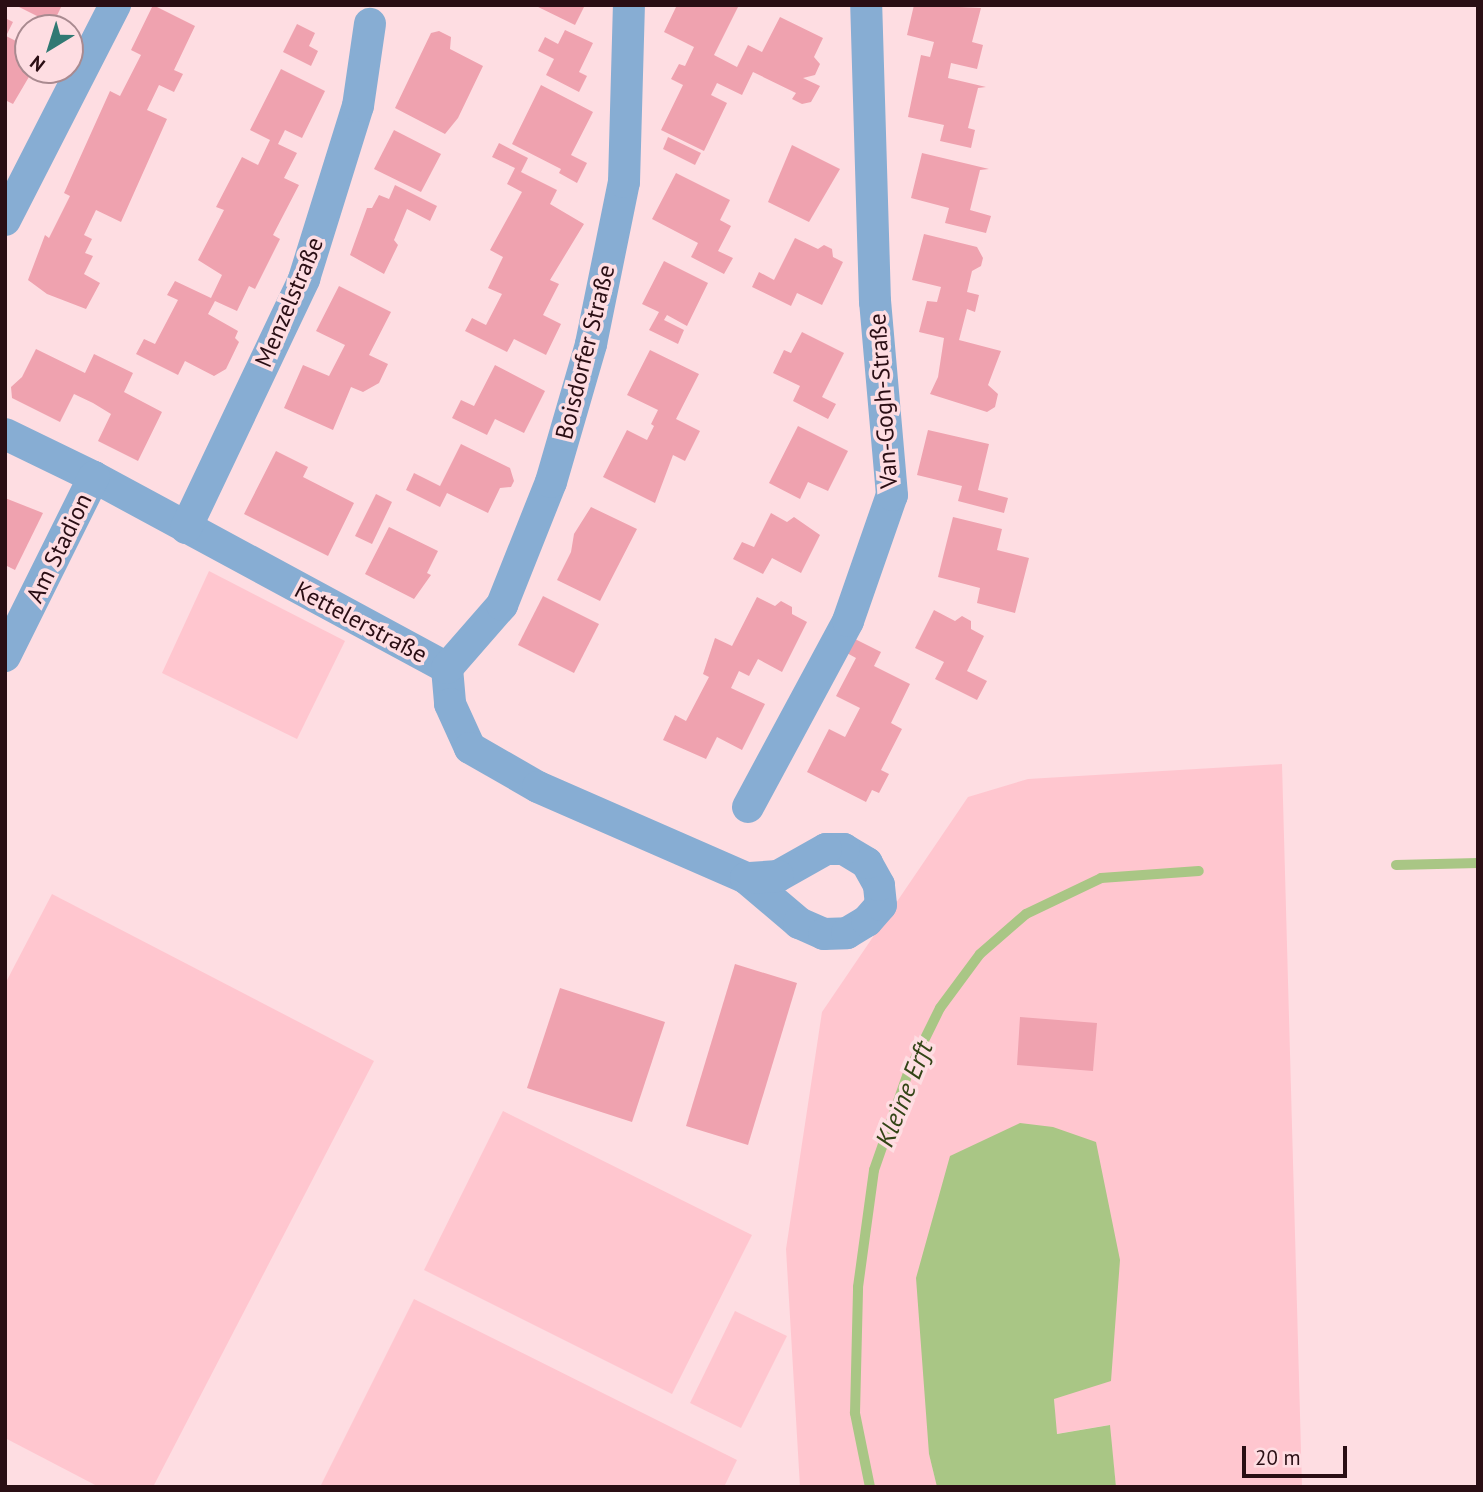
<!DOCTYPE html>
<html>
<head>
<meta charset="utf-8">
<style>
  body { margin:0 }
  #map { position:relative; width:1483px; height:1492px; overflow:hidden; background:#fedde2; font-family:"PT Sans",sans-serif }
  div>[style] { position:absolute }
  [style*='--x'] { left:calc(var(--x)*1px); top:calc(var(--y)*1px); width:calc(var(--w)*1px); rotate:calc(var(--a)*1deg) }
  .green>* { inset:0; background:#ffc6cf }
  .water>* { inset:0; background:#a9c685 }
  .stream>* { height:10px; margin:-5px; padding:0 5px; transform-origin:5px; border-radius:5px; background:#a9c685 }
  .building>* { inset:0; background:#efa2af }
  .minor>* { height:32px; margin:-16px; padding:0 16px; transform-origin:16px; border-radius:16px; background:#87add3 }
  span { translate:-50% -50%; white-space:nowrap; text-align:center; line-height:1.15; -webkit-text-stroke:7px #fedde2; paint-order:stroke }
  .street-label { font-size:24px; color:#2a0e14 }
  .water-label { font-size:26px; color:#324416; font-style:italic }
  .frame { position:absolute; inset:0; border:7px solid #2a0e14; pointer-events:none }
  .north { position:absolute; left:14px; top:14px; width:70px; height:70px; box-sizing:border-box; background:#fedde2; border:2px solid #a98a90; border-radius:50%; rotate:218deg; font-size:19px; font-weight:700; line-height:28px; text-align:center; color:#2a0e14 }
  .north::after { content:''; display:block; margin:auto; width:24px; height:32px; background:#317973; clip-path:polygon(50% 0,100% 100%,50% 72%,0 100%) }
  .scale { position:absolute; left:1242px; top:1446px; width:105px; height:32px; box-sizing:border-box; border:4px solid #2a0e14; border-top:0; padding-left:9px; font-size:21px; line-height:24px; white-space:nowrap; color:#2a0e14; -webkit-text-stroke:5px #fedde2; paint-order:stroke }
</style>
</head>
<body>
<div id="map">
  <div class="green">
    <i style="clip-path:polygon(209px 571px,345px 641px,297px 739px,162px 673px)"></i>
    <i style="clip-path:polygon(1282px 764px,1302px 1487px,1116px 1487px,1109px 1425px,1056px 1434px,1054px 1398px,1120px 1260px,929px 1453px,937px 1487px,800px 1487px,786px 1249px,822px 1012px,968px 797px,1028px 779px)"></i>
    <i style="clip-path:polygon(52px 894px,374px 1061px,153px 1487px,99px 1487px,5px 1438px,5px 984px)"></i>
    <i style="clip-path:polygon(503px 1111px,752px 1235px,672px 1394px,424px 1270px)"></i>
    <i style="clip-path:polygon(414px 1299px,737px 1460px,724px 1487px,320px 1487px)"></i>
    <i style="clip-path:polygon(735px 1311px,787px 1336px,741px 1428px,690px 1403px)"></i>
  </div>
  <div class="water">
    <i style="clip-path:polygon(1020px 1123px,1053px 1127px,1096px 1142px,1120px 1260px,1111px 1381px,1054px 1399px,1057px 1434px,1110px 1425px,1116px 1487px,937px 1487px,929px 1454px,916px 1278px,950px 1156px)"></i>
  </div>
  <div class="stream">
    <i style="--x:1396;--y:865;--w:82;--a:-1.4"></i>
    <i style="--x:870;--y:1487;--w:76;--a:-101.5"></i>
    <i style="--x:855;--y:1413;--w:126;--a:-88.6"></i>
    <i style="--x:858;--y:1287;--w:118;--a:-82.2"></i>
    <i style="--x:874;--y:1170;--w:103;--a:-70.7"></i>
    <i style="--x:908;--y:1073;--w:72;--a:-63.8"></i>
    <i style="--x:940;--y:1008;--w:67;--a:-53.5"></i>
    <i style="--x:980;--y:954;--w:61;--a:-41"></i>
    <i style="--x:1026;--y:914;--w:83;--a:-25.6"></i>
    <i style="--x:1101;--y:878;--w:98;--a:-4.1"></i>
  </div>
  <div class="building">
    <i style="clip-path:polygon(15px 5px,62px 5px,53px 24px)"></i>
    <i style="clip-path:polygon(153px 5px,195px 26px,174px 70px,183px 74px,174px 92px,159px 85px,147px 110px,167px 119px,121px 222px,96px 210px,84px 235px,92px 239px,85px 253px,93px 256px,84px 274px,100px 283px,86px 309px,47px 294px,28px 280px,45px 235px,49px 238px,70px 196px,64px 193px,110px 91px,120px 96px,141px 55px,131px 50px)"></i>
    <i style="clip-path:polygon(534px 5px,585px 5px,575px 25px)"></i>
    <i style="clip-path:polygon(677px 5px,739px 5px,714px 55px,737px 67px,748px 45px,762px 52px,780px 17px,823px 38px,814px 57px,820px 64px,815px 75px,803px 78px,820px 86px,811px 102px,802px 104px,792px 99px,796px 93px,753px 72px,742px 95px,717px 83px,711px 95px,727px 103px,704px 151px,661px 130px,683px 85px,671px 79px,679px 64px,685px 66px,694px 47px,664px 32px)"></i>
    <i style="clip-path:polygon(914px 5px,981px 8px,972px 42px,983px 45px,977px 69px,951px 63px,948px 78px,986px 87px,978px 88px,968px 128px,975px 130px,971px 148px,940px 141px,944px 125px,908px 117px,921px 55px,930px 57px,934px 42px,907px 35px)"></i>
    <i style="clip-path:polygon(5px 18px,13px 22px,6px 36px,28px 47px,28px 70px,33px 70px,13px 104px,5px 100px)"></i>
    <i style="clip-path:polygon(297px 24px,315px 33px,309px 46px,318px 51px,311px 66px,283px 52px)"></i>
    <i style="clip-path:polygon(565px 30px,593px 43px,579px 72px,587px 76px,579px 92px,546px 75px,554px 59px,538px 51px,545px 37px,558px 44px)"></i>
    <i style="clip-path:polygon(439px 31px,451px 37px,450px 49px,483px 66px,458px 118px,445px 134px,395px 108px,431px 33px)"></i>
    <i style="clip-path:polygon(281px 69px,325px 91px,302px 138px,285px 130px,278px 144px,297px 153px,284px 178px,299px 185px,273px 235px,280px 239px,255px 289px,249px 286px,237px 311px,215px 301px,208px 314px,238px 331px,235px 338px,239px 342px,226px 369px,214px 376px,185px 361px,178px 375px,136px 354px,144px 339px,155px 344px,178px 300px,167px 295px,175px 281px,211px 298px,222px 275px,198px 260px,224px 210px,216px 207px,242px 157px,258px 165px,270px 140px,250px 130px)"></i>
    <i style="clip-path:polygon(541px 85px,593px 112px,571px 155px,587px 163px,577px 183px,559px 173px,561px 169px,512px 144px)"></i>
    <i style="clip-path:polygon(394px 130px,441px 154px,421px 192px,374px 169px)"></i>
    <i style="clip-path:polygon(668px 137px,701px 153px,695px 165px,663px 149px)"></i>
    <i style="clip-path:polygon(499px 143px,528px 158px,521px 172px,557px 190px,550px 204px,584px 224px,550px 280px,559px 284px,543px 315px,561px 324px,546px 355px,514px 339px,507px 352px,465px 331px,472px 318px,486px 325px,502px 294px,488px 288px,503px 257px,490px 250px,522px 192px,507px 184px,515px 168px,492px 157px)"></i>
    <i style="clip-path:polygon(792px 145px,840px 169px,809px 222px,768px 202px)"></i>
    <i style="clip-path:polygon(922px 153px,989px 169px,980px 170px,970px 210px,991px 216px,986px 233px,945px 223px,949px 208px,911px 198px)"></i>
    <i style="clip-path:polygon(676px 173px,730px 200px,720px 220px,731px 226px,718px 251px,733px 258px,724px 274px,691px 257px,698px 243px,652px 219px)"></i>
    <i style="clip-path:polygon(395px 185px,437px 206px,430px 221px,407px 209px,394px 240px,398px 245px,384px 274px,350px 255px,367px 208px,372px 208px,379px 195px,389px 199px)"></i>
    <i style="clip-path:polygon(924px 234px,977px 247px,983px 258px,981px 266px,972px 271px,967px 292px,979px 295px,975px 312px,967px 309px,959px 340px,1001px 351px,988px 385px,998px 394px,995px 407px,987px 412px,930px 394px,938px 377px,944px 338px,919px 332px,927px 301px,937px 302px,941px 287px,912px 280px)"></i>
    <i style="clip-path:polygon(795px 238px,818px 249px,824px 245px,832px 249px,833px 257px,843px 262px,822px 305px,797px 293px,791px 306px,752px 287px,759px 272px,774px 280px)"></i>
    <i style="clip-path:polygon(664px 261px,708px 283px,687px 326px,667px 315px,664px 320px,684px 330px,678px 344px,649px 330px,659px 312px,642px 304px)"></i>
    <i style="clip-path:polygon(339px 286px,391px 312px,369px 355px,388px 364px,379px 383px,363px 392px,351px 387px,333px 430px,284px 408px,303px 365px,329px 376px,345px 345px,316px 331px)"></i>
    <i style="clip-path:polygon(802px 332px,844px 353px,822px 397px,836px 404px,828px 419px,793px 401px,800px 386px,773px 373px,784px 350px,791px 353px)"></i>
    <i style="clip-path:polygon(36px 349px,85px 373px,94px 354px,133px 373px,124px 392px,162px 412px,138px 461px,98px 441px,111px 414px,93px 403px,74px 394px,60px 422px,12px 398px,11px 387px,22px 377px)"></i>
    <i style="clip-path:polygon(650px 350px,699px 374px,676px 419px,700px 431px,685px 461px,673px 455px,655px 503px,603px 477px,627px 430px,647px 440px,654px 426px,651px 424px,658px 410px,627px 395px)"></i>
    <i style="clip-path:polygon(495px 365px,545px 391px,524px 433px,495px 419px,487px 435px,452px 418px,461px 400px,474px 406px)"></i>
    <i style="clip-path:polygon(798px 426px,848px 451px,828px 491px,808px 482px,800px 499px,769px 483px)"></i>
    <i style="clip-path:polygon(928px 430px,989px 444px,978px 490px,1008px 498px,1004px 513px,958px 501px,962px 486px,917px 475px)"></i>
    <i style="clip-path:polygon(461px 444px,510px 468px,514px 481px,511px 487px,500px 488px,488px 513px,447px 493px,440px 507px,406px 490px,414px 473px,440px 486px)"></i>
    <i style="clip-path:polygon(276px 451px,308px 467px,303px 477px,354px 503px,328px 556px,244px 514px)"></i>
    <i style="clip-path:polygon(376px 494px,392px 502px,372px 544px,355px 536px)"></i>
    <i style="clip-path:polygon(5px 498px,43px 513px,15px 570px,5px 565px)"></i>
    <i style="clip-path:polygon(591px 507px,637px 529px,600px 601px,557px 580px,571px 552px,574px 534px)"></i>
    <i style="clip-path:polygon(771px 513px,787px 522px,794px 517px,820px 535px,801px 573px,772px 558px,763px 574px,733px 559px,742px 542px,754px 547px)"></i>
    <i style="clip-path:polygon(953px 517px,1002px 529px,997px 550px,1029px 558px,1015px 613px,977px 603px,980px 588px,938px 577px)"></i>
    <i style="clip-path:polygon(389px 527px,438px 551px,427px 573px,431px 575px,414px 599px,365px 574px)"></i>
    <i style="clip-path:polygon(543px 596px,599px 624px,574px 673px,518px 645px)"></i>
    <i style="clip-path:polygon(757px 597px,775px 606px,781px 601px,792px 607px,792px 614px,807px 622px,782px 672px,758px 659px,749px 676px,739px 671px,731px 688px,765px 704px,742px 750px,717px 737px,706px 759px,663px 740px,675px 715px,686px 721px,709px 677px,703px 674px,715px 638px,732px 646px)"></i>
    <i style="clip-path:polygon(934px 610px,955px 621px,962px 616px,971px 621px,971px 629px,984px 636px,967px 671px,987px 681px,977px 700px,935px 679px,944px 662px,915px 648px)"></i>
    <i style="clip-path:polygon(853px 638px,881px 652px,874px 666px,910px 684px,891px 723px,902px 729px,881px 770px,889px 774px,879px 793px,872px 790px,866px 802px,807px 772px,829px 729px,845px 737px,860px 708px,836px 696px,856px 658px,845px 652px)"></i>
    <i style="clip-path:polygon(735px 964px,797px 983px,748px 1145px,686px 1126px)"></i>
    <i style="clip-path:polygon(560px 988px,665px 1022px,632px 1122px,527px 1088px)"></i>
    <i style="clip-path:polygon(1020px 1017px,1097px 1023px,1093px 1071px,1017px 1065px)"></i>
  </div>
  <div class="minor">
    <i style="--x:5;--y:220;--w:242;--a:-62.9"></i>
    <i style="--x:5;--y:434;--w:99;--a:25.8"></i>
    <i style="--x:94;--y:477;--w:401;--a:28.4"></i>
    <i style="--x:447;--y:668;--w:36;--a:85"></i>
    <i style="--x:450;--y:704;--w:48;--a:65.6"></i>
    <i style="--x:470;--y:748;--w:78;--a:29.8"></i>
    <i style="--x:538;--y:787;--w:227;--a:23.6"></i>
    <i style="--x:746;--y:878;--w:70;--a:40.3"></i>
    <i style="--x:799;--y:923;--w:27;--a:24"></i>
    <i style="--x:824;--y:934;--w:23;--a:-2"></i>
    <i style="--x:847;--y:933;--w:23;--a:-31"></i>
    <i style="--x:867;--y:921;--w:21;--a:-49"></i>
    <i style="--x:881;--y:905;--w:20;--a:-96"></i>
    <i style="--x:879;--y:885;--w:25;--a:-119"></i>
    <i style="--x:867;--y:863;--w:27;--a:-149"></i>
    <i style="--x:844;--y:849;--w:18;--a:180"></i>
    <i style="--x:826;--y:849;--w:55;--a:150.6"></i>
    <i style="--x:778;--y:876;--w:32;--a:176"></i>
    <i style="--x:186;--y:528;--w:276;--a:-64.6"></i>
    <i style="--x:304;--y:279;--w:181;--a:-72.7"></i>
    <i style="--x:358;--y:106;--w:83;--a:-81.7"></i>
    <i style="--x:5;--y:656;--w:200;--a:-63.6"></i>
    <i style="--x:447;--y:668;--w:84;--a:-48.9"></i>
    <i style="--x:502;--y:605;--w:132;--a:-68.3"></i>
    <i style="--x:551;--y:482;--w:144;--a:-73.8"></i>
    <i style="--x:591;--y:344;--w:165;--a:-78.5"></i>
    <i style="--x:624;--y:182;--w:177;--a:-88.4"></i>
    <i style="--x:748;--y:807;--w:211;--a:-61.7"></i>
    <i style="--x:848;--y:621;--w:133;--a:-70.8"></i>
    <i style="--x:892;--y:495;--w:194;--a:-95"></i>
    <i style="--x:875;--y:302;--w:297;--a:-91.7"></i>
  </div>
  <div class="street-label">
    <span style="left:289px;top:302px;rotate:-67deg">Menzelstraße</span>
    <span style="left:585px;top:352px;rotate:-76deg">Boisdorfer Straße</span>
    <span style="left:883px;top:401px;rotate:-94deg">Van-Gogh-Straße</span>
    <span style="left:59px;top:548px;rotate:-64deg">Am Stadion</span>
    <span style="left:361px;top:622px;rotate:28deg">Kettelerstraße</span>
  </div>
  <div class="water-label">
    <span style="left:904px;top:1094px;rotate:-68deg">Kleine Erft</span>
  </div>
  <div class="frame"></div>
  <div class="north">N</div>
  <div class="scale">20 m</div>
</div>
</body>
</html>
